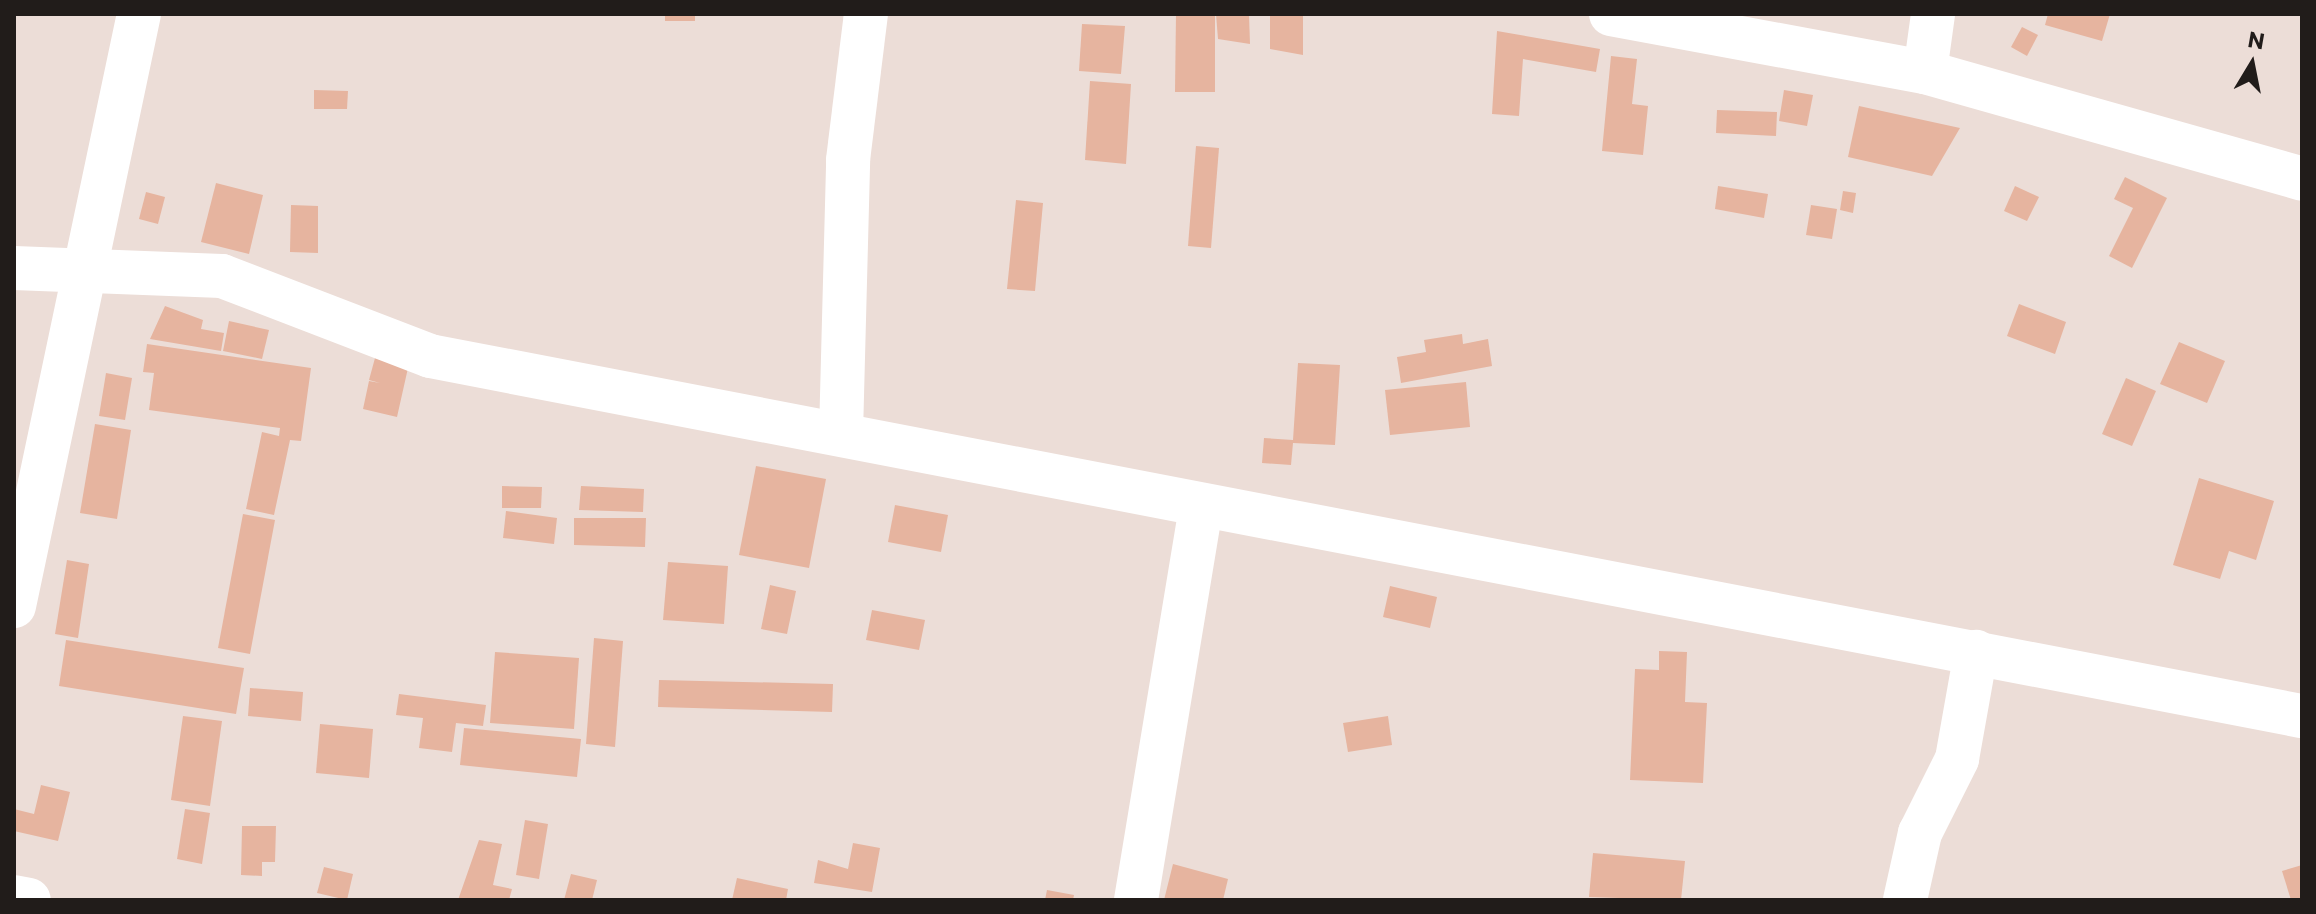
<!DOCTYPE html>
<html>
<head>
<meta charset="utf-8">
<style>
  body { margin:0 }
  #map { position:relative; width:2316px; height:914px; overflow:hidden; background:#ecddd7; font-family:Commissioner,sans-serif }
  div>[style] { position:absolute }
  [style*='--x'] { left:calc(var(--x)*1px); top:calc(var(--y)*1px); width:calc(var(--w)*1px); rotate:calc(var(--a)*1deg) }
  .building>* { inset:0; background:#e6b49f }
  .minor>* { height:44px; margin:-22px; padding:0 22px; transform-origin:22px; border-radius:22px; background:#fff }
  span { translate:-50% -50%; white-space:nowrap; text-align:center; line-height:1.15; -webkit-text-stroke:7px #ecddd7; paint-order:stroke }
  .frame { position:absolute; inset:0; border:16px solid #211c1a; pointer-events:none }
  .north { position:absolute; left:2212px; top:24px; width:80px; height:80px; -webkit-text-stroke:6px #ecddd7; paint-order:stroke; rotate:10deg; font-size:22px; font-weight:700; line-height:32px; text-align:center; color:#211c1a }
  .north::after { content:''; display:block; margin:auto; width:28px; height:36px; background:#211c1a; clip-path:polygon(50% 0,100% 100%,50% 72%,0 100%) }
</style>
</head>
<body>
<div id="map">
  <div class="building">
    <i style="clip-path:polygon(665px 14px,695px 14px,695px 21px,665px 21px)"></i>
    <i style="clip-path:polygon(1176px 14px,1215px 14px,1215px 92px,1175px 92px)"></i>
    <i style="clip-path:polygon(1216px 14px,1249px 14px,1250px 44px,1218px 39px)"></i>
    <i style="clip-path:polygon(1270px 14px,1303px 14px,1303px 55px,1270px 49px)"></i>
    <i style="clip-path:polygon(2048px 14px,2110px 14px,2102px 41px,2045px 25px)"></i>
    <i style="clip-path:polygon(1082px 24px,1125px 26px,1121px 74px,1079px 71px)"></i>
    <i style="clip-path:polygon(2022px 27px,2038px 35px,2027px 56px,2011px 47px)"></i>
    <i style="clip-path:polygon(1497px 31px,1600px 49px,1596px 72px,1523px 59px,1519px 116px,1492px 114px)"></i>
    <i style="clip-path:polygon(1611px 56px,1637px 59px,1632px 104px,1648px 106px,1643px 155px,1602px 151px)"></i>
    <i style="clip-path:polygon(1090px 81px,1131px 84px,1126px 164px,1085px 160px)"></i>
    <i style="clip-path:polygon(314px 90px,348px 91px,347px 109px,314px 109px)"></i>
    <i style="clip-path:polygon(1784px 90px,1813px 95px,1807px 126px,1779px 121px)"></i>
    <i style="clip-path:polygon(1859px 106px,1960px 128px,1932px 176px,1848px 157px)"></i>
    <i style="clip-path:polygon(1717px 110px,1777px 112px,1776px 136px,1716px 133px)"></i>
    <i style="clip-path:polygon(1196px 146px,1219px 148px,1211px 248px,1188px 246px)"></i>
    <i style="clip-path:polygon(2125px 177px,2167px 198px,2132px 268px,2109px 256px,2133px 208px,2114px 199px)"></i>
    <i style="clip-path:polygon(216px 183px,263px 195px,249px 254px,201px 242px)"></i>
    <i style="clip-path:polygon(1718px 186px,1768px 194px,1764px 218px,1715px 209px)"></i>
    <i style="clip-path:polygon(2015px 186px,2039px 197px,2027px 221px,2004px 211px)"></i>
    <i style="clip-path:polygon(1843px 191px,1856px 193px,1853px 213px,1840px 210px)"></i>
    <i style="clip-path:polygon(146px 192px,165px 197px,158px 224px,139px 219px)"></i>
    <i style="clip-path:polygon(1016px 200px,1043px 203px,1035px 291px,1007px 289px)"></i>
    <i style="clip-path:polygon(291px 205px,318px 206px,318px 253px,290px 252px)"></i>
    <i style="clip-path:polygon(1811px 205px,1837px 209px,1832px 239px,1806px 235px)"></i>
    <i style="clip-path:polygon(2019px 304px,2066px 322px,2055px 354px,2007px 336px)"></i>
    <i style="clip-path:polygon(165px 306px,203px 320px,201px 329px,224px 333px,221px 351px,150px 339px)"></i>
    <i style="clip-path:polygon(229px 321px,269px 330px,262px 359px,223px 351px)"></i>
    <i style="clip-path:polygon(1462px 334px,1463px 344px,1488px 339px,1492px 366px,1401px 383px,1397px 357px,1426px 352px,1424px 340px)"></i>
    <i style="clip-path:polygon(2179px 342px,2225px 361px,2207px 403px,2160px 384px)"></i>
    <i style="clip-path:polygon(147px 344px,311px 368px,301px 441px,290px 440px,274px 515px,246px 509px,262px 432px,279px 436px,280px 428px,149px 410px,154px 373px,143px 372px)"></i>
    <i style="clip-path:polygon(375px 358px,408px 368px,397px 417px,363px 409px,369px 381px,380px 383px,369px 380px)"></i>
    <i style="clip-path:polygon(1298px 363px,1340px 365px,1335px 445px,1293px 443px,1291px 465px,1262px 463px,1264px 438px,1293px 440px)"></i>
    <i style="clip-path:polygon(106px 373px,132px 378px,125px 420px,99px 416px)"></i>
    <i style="clip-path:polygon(2126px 378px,2156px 391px,2132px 446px,2102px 434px)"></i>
    <i style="clip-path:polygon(1466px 382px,1470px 427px,1390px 435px,1385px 390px)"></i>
    <i style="clip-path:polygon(95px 424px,131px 430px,117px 519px,80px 513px)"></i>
    <i style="clip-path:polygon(756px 466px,826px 479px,809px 568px,739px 555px)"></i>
    <i style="clip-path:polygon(2199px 478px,2274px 501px,2256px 560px,2229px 551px,2220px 579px,2173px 565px)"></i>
    <i style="clip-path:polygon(502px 486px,542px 487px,541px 508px,502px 508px)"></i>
    <i style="clip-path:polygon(581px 486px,644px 489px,643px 512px,579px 510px)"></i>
    <i style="clip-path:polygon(895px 505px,948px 515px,941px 552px,888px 542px)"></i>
    <i style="clip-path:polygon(506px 511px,557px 518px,554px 544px,503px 538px)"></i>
    <i style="clip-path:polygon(243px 514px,275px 520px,250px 654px,218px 648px)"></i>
    <i style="clip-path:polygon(574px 518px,646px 518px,645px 547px,574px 545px)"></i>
    <i style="clip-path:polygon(67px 560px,89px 564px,78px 638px,55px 634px)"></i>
    <i style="clip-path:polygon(668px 562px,728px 566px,724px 624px,663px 620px)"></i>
    <i style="clip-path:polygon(770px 585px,796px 591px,787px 634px,761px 629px)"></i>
    <i style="clip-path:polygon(1390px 586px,1437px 597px,1430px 628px,1383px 617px)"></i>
    <i style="clip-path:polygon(872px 610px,925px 620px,919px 650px,866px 640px)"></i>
    <i style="clip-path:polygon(594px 638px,623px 641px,615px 747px,586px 744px)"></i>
    <i style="clip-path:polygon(66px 640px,244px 668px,236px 714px,59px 686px)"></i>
    <i style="clip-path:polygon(1659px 651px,1687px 652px,1685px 702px,1707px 703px,1703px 783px,1630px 780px,1635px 669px,1659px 670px)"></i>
    <i style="clip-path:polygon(495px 652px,579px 658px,574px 729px,490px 723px)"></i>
    <i style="clip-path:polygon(659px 680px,833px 684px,832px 712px,658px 707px)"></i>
    <i style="clip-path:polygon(250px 688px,303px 692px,301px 721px,248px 716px)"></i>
    <i style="clip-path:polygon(399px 694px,486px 705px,483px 726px,456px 723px,452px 752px,419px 748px,423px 718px,396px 715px)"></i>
    <i style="clip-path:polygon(183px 716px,222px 721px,210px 806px,171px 800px)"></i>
    <i style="clip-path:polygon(1388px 716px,1392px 745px,1348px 752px,1343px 723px)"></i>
    <i style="clip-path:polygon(320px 724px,373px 729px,369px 778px,316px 773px)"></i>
    <i style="clip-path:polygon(464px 728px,581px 739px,577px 777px,460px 765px)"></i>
    <i style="clip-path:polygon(41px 785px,70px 792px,58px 841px,14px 831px,14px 809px,34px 814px)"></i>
    <i style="clip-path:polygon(185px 809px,210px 813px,202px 864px,177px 859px)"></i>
    <i style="clip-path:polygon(525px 820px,548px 824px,539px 879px,516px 875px)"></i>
    <i style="clip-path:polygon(242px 826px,276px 826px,275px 862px,262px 862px,262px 876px,241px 875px)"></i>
    <i style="clip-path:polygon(479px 840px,502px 844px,493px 885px,512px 889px,509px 900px,458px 900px)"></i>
    <i style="clip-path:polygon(853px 843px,880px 848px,872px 892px,814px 883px,818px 860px,848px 869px)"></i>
    <i style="clip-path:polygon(1593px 853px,1685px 861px,1681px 900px,1589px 897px)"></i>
    <i style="clip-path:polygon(1173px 864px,1228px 879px,1223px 900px,1164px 900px)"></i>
    <i style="clip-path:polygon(2302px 865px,2302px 900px,2291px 900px,2282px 871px)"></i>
    <i style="clip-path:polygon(324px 867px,353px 874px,347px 900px,317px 893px)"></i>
    <i style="clip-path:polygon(571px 874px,597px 880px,592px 900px,564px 900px)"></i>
    <i style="clip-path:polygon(737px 878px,788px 889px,786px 900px,732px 900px)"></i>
    <i style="clip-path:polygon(1047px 890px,1074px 895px,1073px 900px,1045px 900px)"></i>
  </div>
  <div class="minor">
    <i style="--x:1611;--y:14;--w:319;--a:10.5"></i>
    <i style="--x:1925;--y:72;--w:392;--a:15.8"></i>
    <i style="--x:1925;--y:72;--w:59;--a:-82.1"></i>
    <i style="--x:14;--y:268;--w:208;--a:2.2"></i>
    <i style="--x:222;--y:276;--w:223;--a:21"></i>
    <i style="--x:430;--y:356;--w:1906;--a:10.89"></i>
    <i style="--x:841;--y:434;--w:274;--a:-88.5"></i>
    <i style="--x:848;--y:160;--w:147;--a:-83"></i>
    <i style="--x:14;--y:606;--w:605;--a:-78.08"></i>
    <i style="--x:14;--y:897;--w:15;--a:11"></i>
    <i style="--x:1136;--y:900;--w:398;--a:-80.6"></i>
    <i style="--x:1905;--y:900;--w:69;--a:-77.4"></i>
    <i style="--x:1920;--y:833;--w:83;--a:-63.4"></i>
    <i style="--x:1957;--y:759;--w:109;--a:-79.9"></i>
  </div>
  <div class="frame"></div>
  <div class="north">N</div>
</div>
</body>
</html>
